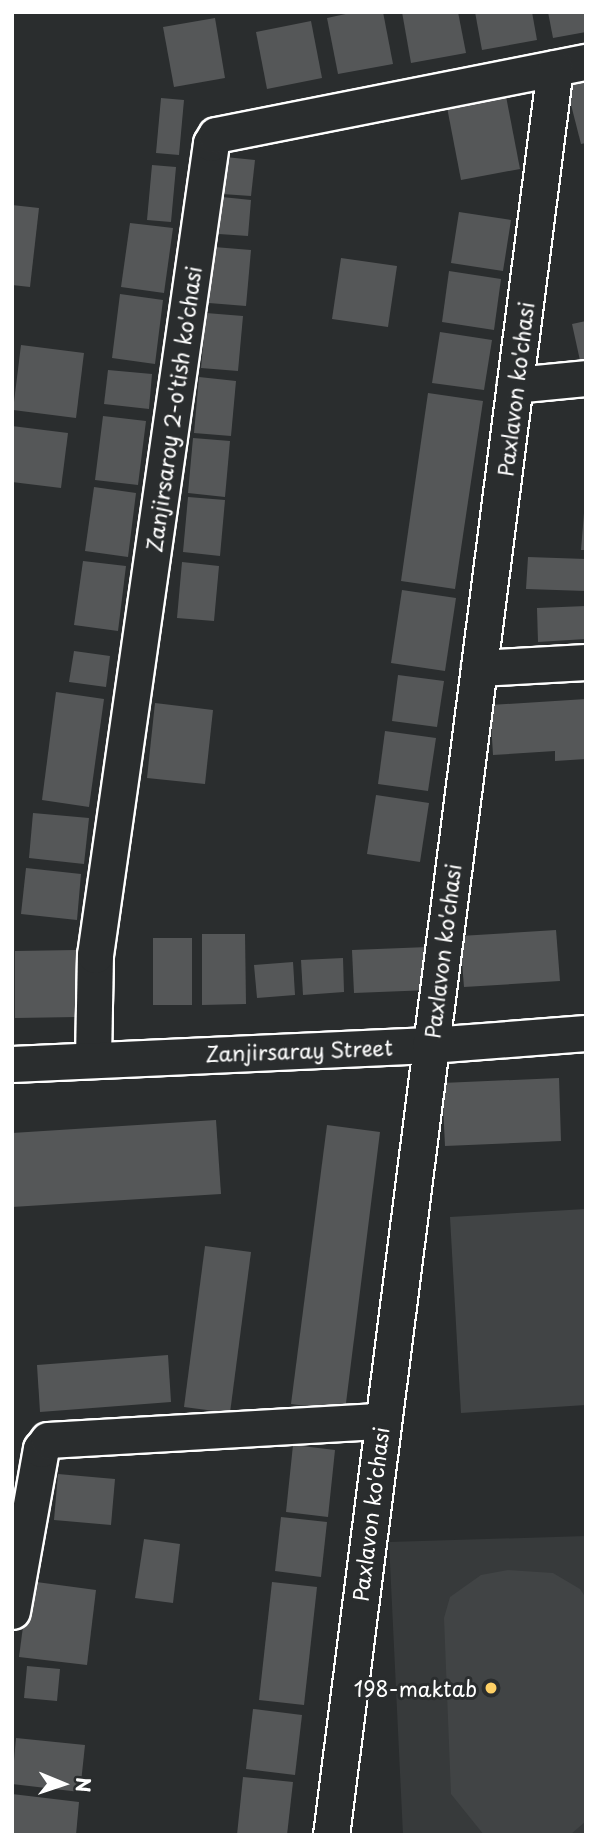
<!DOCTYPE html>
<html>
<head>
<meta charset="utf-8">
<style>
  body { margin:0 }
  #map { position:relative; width:598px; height:1847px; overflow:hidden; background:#2a2d2e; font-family:"Playpen Sans",sans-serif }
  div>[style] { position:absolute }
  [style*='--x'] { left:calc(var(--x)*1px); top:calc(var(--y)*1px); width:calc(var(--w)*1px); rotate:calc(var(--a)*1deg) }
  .built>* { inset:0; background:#373a3b }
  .green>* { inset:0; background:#414445 }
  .building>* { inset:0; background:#555758 }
  .roads { filter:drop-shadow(2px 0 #fff) drop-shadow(-2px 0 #fff) drop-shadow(0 2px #fff) drop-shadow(0 -2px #fff) }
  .minor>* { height:35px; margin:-17.5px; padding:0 17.5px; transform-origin:17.5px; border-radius:17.5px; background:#2a2d2e }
  .dots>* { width:19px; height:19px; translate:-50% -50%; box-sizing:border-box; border:4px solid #2a2d2e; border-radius:50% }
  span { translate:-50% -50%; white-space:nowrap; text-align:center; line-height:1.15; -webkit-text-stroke:6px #2a2d2e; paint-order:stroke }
  .street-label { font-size:21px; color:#fff }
  .poi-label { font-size:21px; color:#fff }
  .right { translate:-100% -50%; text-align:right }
  .frame { position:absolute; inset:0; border:14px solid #fff; pointer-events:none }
  .north { position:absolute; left:28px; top:1749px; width:70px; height:70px; -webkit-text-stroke:5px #2a2d2e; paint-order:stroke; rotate:92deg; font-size:19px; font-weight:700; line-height:28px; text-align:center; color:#fff }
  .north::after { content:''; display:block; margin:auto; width:24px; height:32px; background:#fff; clip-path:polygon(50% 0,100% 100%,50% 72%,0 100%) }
</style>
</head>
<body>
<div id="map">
  <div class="built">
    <i style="clip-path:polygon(586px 1536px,586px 1835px,403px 1835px,389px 1542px)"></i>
  </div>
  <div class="green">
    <i style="clip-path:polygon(586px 1209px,586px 1405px,461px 1413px,450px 1217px)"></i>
    <i style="clip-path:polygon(508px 1570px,553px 1573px,580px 1589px,586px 1598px,586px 1821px,570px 1835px,484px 1835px,451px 1794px,444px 1618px,450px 1597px,481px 1575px)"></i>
  </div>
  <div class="building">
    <i style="clip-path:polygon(355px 12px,383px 12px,393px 64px,338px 74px,327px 18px)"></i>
    <i style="clip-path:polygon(402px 12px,458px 12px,466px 53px,411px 63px)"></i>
    <i style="clip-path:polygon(475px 12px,532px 12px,537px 40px,482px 50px)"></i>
    <i style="clip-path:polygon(548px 12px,586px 12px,586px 32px,553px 38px)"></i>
    <i style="clip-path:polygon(215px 18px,225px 78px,174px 87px,163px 27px)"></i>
    <i style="clip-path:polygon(311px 21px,322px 78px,267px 89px,256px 32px)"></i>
    <i style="clip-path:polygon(586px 80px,586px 143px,581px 144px,566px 85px)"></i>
    <i style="clip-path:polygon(505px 91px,520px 169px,461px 180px,446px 102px)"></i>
    <i style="clip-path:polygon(161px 98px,184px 100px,179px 155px,156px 153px)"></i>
    <i style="clip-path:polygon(225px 157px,255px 160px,251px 196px,222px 194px)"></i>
    <i style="clip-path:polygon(152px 165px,176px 167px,171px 222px,147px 220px)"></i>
    <i style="clip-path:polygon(222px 197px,251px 200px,248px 236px,219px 234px)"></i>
    <i style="clip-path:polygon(12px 205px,39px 208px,30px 287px,12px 285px)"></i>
    <i style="clip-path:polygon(459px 212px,511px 220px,503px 271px,451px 263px)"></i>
    <i style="clip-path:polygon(130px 223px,173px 228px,164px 293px,121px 287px)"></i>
    <i style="clip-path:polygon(214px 247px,251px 250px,246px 306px,209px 303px)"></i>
    <i style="clip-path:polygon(341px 258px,397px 266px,388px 327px,332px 319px)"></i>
    <i style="clip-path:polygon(449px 271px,501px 279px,494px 330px,442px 322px)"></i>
    <i style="clip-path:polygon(120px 294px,163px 300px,155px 364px,112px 358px)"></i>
    <i style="clip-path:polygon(206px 313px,243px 316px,238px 371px,201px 368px)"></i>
    <i style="clip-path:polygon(586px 321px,586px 364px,581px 365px,572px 324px)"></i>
    <i style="clip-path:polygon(440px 332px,492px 340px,484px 390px,432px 383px)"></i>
    <i style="clip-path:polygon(21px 345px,84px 353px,76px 418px,13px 410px)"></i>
    <i style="clip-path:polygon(108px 370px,152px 374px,149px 409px,104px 404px)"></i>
    <i style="clip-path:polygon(199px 377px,236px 381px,231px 436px,194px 433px)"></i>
    <i style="clip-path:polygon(428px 393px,483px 401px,455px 589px,401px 581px)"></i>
    <i style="clip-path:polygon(103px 416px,146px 421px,138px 485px,95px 480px)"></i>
    <i style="clip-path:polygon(12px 426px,68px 433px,61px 488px,12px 482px)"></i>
    <i style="clip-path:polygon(193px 438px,230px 441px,225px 497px,188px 493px)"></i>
    <i style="clip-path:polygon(94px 487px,136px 493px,128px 557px,85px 551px)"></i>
    <i style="clip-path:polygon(188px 497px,225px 500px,220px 556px,183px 552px)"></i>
    <i style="clip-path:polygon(584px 513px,586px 513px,586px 550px,581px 550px)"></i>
    <i style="clip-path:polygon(528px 557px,586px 559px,586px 591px,526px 589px)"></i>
    <i style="clip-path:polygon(83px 561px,126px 566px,118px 631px,74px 625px)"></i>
    <i style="clip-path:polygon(182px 562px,219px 566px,214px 621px,177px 618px)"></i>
    <i style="clip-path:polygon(402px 590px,456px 598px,445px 671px,391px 663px)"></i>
    <i style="clip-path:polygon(586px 606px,586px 639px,538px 642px,537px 608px)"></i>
    <i style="clip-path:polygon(74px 651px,110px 656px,106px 687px,69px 682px)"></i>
    <i style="clip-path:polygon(398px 675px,444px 681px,437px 727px,392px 721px)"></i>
    <i style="clip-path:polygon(56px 692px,104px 699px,89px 807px,42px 800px)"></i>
    <i style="clip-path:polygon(586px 699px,586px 759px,555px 761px,555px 751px,493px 755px,490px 705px)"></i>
    <i style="clip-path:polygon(155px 703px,213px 710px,205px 784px,147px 778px)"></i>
    <i style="clip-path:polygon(385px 731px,436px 738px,428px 791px,378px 784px)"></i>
    <i style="clip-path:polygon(376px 795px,429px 803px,420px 862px,367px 854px)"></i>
    <i style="clip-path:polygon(33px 813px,89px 818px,84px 864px,29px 858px)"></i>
    <i style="clip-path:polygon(26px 868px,81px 874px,77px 920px,21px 914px)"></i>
    <i style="clip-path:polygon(556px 930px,560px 981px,464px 987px,460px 936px)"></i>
    <i style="clip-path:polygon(202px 934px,245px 934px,246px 1004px,202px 1005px)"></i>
    <i style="clip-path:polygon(153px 938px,192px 938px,192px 1005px,153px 1005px)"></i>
    <i style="clip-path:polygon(428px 947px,430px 990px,354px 993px,352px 950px)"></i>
    <i style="clip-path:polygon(76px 950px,77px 1017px,15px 1018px,15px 951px)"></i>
    <i style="clip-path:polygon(343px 958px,344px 992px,303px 995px,301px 960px)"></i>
    <i style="clip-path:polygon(293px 962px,295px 995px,257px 998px,254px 965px)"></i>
    <i style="clip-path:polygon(559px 1078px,561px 1141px,445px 1146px,442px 1083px)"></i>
    <i style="clip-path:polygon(216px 1120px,221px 1194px,12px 1207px,12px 1133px)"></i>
    <i style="clip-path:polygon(327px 1125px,380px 1132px,345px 1411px,291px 1404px)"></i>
    <i style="clip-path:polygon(205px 1246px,251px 1252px,230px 1413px,184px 1407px)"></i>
    <i style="clip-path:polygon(168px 1355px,171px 1402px,40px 1412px,37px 1365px)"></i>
    <i style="clip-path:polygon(293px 1445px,335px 1450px,328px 1517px,286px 1512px)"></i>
    <i style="clip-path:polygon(58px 1474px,115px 1479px,111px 1525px,54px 1520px)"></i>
    <i style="clip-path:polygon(281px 1517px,327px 1522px,321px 1577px,275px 1571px)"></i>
    <i style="clip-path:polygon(144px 1539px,180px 1544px,173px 1603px,135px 1598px)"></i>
    <i style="clip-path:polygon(29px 1581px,96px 1590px,87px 1665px,19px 1657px)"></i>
    <i style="clip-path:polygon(272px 1582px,317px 1587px,304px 1705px,259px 1700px)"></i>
    <i style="clip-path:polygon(27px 1666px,60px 1669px,57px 1701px,24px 1698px)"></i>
    <i style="clip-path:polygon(253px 1709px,302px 1715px,295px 1775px,246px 1769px)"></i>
    <i style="clip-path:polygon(16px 1738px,85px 1745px,80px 1792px,12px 1784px)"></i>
    <i style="clip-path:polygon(243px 1777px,293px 1782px,287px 1835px,237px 1835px)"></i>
    <i style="clip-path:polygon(12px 1794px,79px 1802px,76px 1835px,12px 1835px)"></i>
  </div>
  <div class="roads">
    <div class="minor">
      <i style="--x:515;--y:385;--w:71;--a:-5.6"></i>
      <i style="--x:479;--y:668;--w:107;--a:-3.2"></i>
      <i style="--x:93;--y:1058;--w:103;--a:-88.9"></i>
      <i style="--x:95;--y:955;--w:820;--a:-81.87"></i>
      <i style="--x:211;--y:143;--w:9;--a:-58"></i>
      <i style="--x:216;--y:135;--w:377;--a:-11.2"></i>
      <i style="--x:12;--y:1064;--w:418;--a:-2.6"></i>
      <i style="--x:430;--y:1045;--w:156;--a:-4.4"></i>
      <i style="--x:12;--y:1611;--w:165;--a:-79.9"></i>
      <i style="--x:41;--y:1449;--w:11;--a:-52"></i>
      <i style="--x:48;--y:1440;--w:334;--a:-3.3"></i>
      <i style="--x:331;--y:1835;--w:1781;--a:-82.78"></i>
    </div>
  </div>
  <div class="dots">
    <i style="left:491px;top:1688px;background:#ffd166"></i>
  </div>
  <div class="street-label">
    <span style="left:515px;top:389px;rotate:-83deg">Paxlavon ko'chasi</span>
    <span style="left:173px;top:409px;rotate:-82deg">Zanjirsaroy 2-o'tish ko'chasi</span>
    <span style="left:442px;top:951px;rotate:-83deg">Paxlavon ko'chasi</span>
    <span style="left:299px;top:1050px;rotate:-2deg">Zanjirsaray Street</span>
    <span style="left:370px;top:1514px;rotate:-83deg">Paxlavon ko'chasi</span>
  </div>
  <div class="poi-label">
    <span class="right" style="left:477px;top:1688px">198-maktab</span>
  </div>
  <div class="frame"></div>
  <div class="north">N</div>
</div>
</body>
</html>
